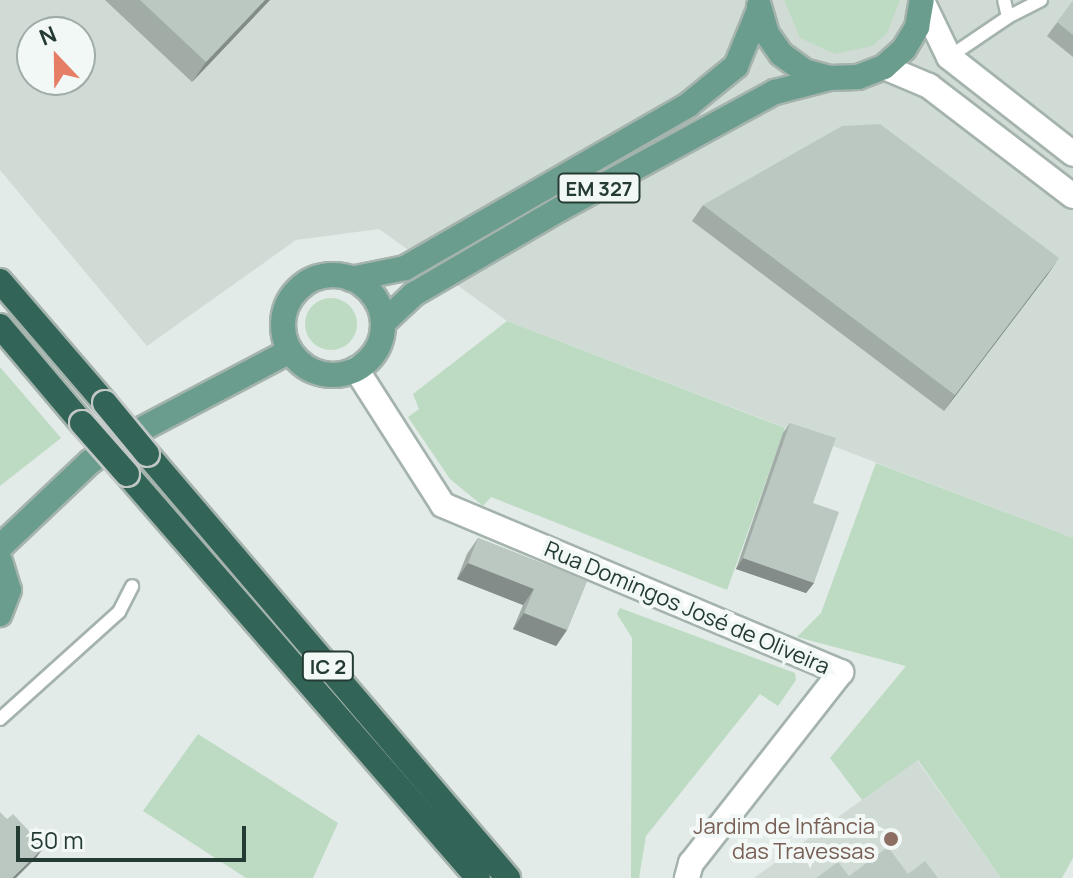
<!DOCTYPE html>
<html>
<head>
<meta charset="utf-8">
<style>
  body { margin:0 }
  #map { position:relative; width:1073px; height:878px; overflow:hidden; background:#e2ebe7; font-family:Manrope,sans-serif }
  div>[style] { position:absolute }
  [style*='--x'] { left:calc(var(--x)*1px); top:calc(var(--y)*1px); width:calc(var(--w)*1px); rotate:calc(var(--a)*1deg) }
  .built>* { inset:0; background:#d1dbd5 }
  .green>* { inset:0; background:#bddac3 }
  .round { border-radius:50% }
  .roads { filter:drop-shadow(2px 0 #a5b3ad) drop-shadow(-2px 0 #a5b3ad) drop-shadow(0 2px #a5b3ad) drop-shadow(0 -2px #a5b3ad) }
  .lane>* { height:12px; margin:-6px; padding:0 6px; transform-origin:6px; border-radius:6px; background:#fff }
  .street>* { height:24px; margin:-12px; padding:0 12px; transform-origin:12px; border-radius:12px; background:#fff }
  .primary>* { height:24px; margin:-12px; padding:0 12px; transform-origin:12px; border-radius:12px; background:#6a9d8d }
  .primary>.ring { margin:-12px; padding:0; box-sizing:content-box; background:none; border:24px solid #6a9d8d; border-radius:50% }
  .highway>* { height:24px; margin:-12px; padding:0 12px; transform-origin:12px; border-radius:12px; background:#326457 }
  .bridges { filter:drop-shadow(2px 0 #c2c8c6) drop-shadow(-2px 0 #c2c8c6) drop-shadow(0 2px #c2c8c6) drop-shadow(0 -2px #c2c8c6) }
  .highway-bridge>* { height:24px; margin:-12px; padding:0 12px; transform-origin:12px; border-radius:12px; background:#326457 }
  .wall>* { inset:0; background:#a1aca7 }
  .shaded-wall>* { inset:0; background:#838c88 }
  .building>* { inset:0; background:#bbc8c2 }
  .dots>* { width:22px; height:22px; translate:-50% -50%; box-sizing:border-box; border:4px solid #f2f8f5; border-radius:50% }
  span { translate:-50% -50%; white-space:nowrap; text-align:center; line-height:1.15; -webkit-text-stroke:8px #f2f8f5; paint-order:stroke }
  .shield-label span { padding:2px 6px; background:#f2f8f5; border:2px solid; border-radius:6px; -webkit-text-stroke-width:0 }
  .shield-label { font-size:20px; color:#243b33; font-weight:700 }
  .street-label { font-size:22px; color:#243b33 }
  .education-label { font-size:22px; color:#785e54 }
  .right { translate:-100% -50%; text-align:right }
  .north { position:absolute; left:16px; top:16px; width:80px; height:80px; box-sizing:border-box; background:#f2f8f5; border:2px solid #a0aca7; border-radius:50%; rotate:338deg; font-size:22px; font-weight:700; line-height:32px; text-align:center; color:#243b33 }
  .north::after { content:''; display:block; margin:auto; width:28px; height:36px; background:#e67d65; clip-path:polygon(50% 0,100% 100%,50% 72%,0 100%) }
  .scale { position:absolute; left:16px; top:826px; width:230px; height:36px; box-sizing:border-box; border:4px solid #243b33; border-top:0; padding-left:10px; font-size:24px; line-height:28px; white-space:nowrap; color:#243b33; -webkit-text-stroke:6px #f2f8f5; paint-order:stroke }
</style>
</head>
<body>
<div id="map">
  <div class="built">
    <i style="clip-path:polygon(evenodd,0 0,1073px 0,1073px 538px,507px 321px,379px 229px,296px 240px,147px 346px,0 170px,0 0,32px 32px,80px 32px,80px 80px,32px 80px,32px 32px)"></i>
    <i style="clip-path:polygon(917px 760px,1001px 878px,754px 878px)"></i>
  </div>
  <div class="green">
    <i style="clip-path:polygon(784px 0,900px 0,887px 33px,872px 46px,835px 54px,800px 38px)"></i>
    <i class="round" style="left:305px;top:298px;width:52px;height:52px"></i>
    <i style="clip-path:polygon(507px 321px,785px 428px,727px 590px,491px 497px,483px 506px,450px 479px,408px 417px,419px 409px,413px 394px)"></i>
    <i style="clip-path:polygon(0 367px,61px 438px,0 486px)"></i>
    <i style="clip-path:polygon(876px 463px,1073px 538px,1073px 858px,1062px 878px,1001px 878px,918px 760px,862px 800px,830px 758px,906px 666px,797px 637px,821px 613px)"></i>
    <i style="clip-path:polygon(620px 608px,795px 673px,796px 680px,778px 706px,760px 694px,646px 836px,639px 878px,631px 878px,632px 638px,617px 614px)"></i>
    <i style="clip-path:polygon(198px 734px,338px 823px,313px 878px,246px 878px,143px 811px)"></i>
  </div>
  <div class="roads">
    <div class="lane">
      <i style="--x:1008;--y:17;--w:37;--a:-27"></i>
      <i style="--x:949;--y:57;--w:71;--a:-34.1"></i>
      <i style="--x:1008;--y:17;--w:17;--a:-103"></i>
      <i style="--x:0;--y:719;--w:160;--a:-42"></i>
      <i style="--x:119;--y:612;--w:29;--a:-63"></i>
    </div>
    <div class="street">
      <i style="--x:923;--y:3;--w:60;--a:64.3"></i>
      <i style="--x:949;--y:57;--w:157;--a:38"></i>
      <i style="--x:884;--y:67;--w:49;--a:22.9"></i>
      <i style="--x:929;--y:86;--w:181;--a:37.4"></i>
      <i style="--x:356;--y:369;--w:161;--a:57.4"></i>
      <i style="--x:443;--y:505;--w:432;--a:22.8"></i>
      <i style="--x:841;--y:672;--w:243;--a:128.1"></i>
      <i style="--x:691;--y:863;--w:16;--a:105"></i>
    </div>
    <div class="primary">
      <i style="--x:759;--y:6;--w:29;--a:74"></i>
      <i style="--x:767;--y:34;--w:24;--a:55"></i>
      <i style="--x:781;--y:54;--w:29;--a:36"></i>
      <i style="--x:804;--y:71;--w:27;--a:15"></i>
      <i style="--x:830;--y:78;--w:28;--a:-2"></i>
      <i style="--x:858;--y:77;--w:28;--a:-21"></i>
      <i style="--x:884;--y:67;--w:27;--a:-42"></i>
      <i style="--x:904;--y:49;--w:26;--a:-59"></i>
      <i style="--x:917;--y:27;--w:27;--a:-80"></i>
      <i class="ring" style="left:283px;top:275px;width:76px;height:76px"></i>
      <i style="--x:351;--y:279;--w:55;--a:-11.5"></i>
      <i style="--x:405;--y:268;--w:327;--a:-29.9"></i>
      <i style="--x:688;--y:105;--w:62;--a:-39.1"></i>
      <i style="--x:736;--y:66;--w:61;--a:-67.7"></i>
      <i style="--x:383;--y:323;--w:42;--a:-43.1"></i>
      <i style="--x:414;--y:294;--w:169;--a:-30.2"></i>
      <i style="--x:560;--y:209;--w:245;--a:-28.6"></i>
      <i style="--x:775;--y:92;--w:57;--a:-14.3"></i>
      <i style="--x:0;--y:547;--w:124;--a:-43.4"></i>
      <i style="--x:90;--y:462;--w:38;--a:-35"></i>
      <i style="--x:121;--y:440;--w:191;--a:-27.8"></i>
      <i style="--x:0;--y:561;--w:30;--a:73"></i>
      <i style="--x:9;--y:590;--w:26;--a:111"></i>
    </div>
    <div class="highway">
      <i style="--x:0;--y:281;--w:161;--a:49.3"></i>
      <i style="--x:0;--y:326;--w:127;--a:49.8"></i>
      <i style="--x:147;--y:454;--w:557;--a:49.59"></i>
      <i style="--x:127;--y:474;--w:535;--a:49.02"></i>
    </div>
  </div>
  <div class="bridges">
    <div class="highway-bridge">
      <i style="--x:105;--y:403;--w:66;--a:50.5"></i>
      <i style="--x:82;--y:423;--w:68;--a:48.6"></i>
    </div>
  </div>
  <div class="wall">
    <i style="clip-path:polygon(105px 0,270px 0,192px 82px)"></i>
    <i style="clip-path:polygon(1073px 1px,1073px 57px,1047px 36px)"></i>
    <i style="clip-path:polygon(703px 205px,1048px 274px,944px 411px,692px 221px)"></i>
    <i style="clip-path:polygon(790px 423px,813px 503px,814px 583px,806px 593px,736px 569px,783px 433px)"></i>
    <i style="clip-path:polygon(478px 538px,587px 581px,567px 630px,556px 646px,513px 629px,523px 605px,457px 579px,467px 554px)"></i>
  </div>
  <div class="shaded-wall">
    <i style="clip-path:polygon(265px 0,270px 0,192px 82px,206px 62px)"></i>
    <i style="clip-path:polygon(1059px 258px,1048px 274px,944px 411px,955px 395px)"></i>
    <i style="clip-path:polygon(743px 558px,814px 583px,806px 593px,736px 569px)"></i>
    <i style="clip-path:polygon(468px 563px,534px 589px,523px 605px,457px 579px)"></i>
    <i style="clip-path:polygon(524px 613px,567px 630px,556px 646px,513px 629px)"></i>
    <i style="clip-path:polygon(44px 847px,36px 858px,16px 878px,12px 878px)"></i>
  </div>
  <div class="building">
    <i style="clip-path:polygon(140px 0,265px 0,206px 62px)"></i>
    <i style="clip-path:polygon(1073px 1px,1073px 35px,1057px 22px)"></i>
    <i style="clip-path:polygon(880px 124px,1059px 258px,955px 395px,703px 205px,842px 126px)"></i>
    <i style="clip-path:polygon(790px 423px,836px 438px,813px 503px,839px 512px,814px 583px,743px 558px)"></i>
    <i style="clip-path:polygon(478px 538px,587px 581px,567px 630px,524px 613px,534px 589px,468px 563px)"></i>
    <i style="clip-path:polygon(0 812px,7px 819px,13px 814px,44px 847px,12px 878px,0 878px)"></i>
    <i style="clip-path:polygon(888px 847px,908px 874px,925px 861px,938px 878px,816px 878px,838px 862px,849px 876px)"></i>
  </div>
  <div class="dots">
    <i style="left:891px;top:839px;background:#8d6e63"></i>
  </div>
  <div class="shield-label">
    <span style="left:599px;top:188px">EM 327</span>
    <span style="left:328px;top:666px">IC 2</span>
  </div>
  <div class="street-label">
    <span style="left:687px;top:608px;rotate:23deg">Rua Domingos José de Oliveira</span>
  </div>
  <div class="education-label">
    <span class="right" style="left:875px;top:839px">Jardim de Infância<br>das Travessas</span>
  </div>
  <div class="north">N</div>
  <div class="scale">50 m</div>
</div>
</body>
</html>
